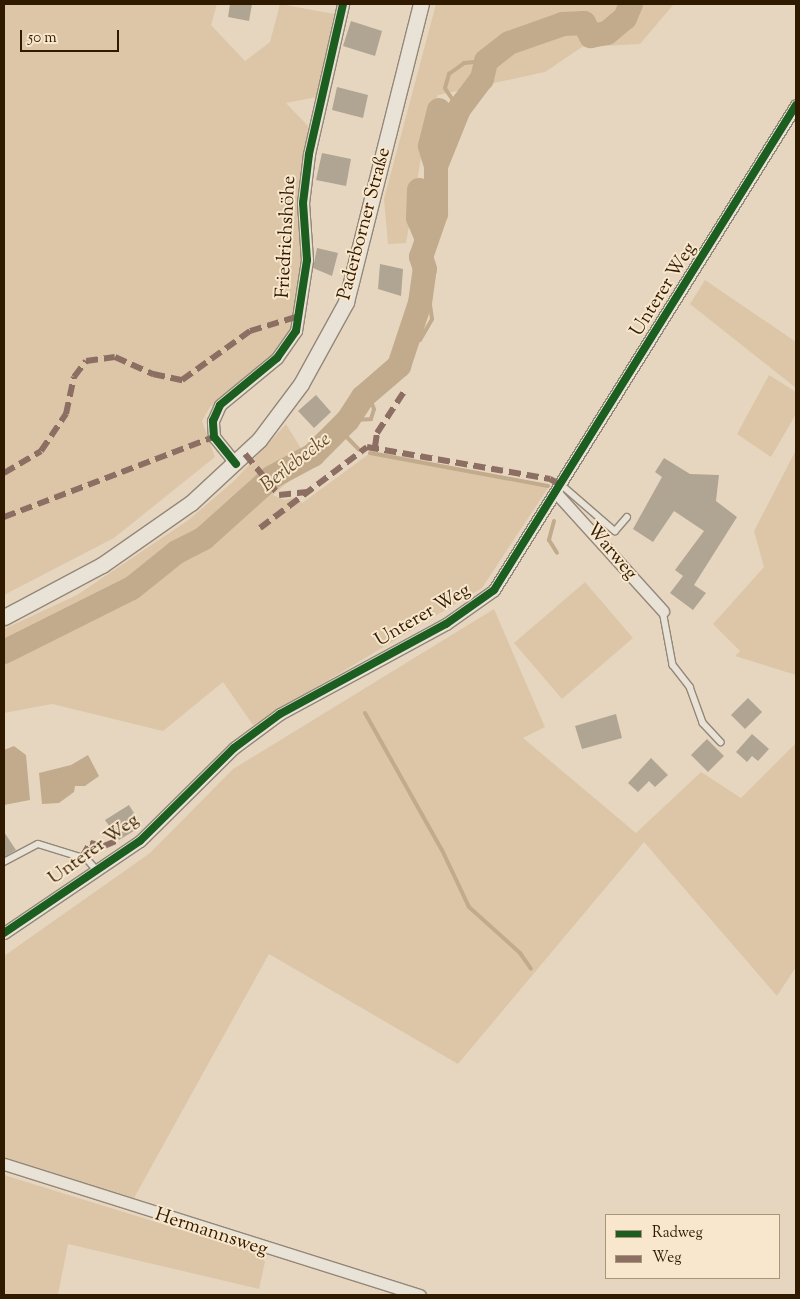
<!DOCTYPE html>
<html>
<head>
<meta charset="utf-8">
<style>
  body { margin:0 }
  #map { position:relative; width:800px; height:1299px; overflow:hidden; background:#e6d6c0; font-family:"Sorts Mill Goudy",serif }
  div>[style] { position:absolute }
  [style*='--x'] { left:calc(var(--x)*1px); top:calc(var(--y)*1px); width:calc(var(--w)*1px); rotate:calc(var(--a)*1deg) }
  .green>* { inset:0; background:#dcc6a7 }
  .water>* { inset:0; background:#c2ab8c }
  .stream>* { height:4px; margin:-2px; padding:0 2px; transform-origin:2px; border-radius:2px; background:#c2ab8c }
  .river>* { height:24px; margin:-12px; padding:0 12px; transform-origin:12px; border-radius:12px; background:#c2ab8c }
  .building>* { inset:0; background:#b0a493 }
  .roads { filter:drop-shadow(1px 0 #938778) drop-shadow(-1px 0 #938778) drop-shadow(0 1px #938778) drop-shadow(0 -1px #938778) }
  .service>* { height:5.5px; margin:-2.75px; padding:0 2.75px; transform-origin:2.75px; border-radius:2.75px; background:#e9e2d6 }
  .minor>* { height:11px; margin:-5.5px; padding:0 5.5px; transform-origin:5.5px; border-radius:5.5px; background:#e9e2d6 }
  .secondary>* { height:15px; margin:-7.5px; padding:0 7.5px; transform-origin:7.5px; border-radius:7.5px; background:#e9e2d6 }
  .quiet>* { height:6px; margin-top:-3px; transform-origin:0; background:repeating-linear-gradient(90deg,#8d6e63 0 12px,transparent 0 18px) }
  .cycleway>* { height:8px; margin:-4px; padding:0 4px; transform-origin:4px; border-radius:4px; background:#1b5e20 }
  span { translate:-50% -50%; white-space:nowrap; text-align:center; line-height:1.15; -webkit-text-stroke:4px #f8e7cc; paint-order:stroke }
  .street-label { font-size:19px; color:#2f1a00 }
  .water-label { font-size:20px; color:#634d2f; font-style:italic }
  .frame { position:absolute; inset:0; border:5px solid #2f1a00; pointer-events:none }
  .legend { position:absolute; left:605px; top:1214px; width:175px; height:65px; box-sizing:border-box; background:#f8e7cc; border:1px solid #a8957a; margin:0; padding:6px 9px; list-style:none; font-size:15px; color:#2f1a00 }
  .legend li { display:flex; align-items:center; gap:10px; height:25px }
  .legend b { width:25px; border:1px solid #a8957a }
  .scale { position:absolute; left:20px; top:30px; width:99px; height:22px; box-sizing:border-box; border:2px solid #2f1a00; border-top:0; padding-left:6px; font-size:15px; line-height:18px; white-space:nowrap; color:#2f1a00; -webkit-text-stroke:4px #f8e7cc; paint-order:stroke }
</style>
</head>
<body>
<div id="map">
  <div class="green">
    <i style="clip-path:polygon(4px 4px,217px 4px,211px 25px,245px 61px,270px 42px,280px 4px,334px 14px,317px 97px,286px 103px,308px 126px,297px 331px,287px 357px,210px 407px,202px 421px,215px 457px,114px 538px,4px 595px)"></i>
    <i style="clip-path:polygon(436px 4px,674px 4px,640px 44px,582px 47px,545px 72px,438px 95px,429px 113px,406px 243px,388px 244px,384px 199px)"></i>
    <i style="clip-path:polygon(705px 280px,796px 342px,796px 388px,690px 304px)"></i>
    <i style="clip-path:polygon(769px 375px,796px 392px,796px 414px,771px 457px,737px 434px)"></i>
    <i style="clip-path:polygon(286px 424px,310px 463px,273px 495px,284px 500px,297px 497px,302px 503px,373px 451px,550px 485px,482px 588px,253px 725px,223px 682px,163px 731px,52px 704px,4px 713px,4px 629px,77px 595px,187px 521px,234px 481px)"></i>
    <i style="clip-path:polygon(796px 450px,796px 675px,735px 656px,740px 651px,713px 624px,764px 567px,754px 531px)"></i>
    <i style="clip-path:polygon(585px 582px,633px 638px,562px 699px,514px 643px)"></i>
    <i style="clip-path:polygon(494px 609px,545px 727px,523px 738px,636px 833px,701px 772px,741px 798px,796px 743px,796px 967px,777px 996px,644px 842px,458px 1064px,269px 954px,134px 1198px,4px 1158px,4px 956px,150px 853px,233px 769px)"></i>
    <i style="clip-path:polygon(4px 1175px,259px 1254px,265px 1262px,259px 1289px,68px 1244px,58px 1295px,4px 1295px)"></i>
  </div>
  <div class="water">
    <i style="clip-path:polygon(14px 746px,26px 755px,30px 800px,4px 805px,4px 750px)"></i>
    <i style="clip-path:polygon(88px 755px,99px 776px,85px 786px,75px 786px,74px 792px,59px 803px,42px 804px,39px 773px,71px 765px)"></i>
  </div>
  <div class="stream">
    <i style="--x:459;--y:109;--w:25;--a:-124"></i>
    <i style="--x:445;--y:88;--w:15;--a:-74"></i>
    <i style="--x:449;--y:74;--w:19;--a:-36"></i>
    <i style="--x:464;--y:63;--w:22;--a:-5"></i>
    <i style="--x:404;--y:347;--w:17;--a:-24"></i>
    <i style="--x:420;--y:340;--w:24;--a:-60"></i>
    <i style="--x:432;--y:319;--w:50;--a:-98"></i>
    <i style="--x:348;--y:420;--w:23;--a:-2"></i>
    <i style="--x:371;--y:419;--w:10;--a:-73"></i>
    <i style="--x:374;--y:409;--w:17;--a:-111"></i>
    <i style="--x:339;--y:429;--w:29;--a:46"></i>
    <i style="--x:370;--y:453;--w:181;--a:10.5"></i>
    <i style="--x:554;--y:521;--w:20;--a:105"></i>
    <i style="--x:549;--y:540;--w:15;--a:58"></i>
    <i style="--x:365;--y:713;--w:157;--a:60.7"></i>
    <i style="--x:442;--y:850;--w:63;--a:64.7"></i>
    <i style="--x:469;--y:907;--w:69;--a:42"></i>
    <i style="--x:520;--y:953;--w:19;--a:55"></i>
  </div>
  <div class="river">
    <i style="--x:436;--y:166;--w:21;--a:-107"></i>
    <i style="--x:430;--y:146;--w:37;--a:-76"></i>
    <i style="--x:419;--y:190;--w:28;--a:92"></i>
    <i style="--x:418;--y:218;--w:23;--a:67"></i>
    <i style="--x:4;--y:652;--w:143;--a:-26.6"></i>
    <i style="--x:132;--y:588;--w:58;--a:-38.7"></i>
    <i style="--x:177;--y:552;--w:30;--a:-27"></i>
    <i style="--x:204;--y:538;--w:91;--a:-41.9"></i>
    <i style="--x:272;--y:477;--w:47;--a:-28.2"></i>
    <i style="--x:313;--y:455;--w:49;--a:-45"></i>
    <i style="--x:348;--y:420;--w:27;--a:-57"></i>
    <i style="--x:363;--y:397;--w:48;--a:-40.7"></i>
    <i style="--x:399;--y:366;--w:66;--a:-71.6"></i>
    <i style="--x:420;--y:303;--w:34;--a:-82"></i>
    <i style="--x:425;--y:269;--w:13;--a:-108"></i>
    <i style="--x:421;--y:257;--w:46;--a:-70.8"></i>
    <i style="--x:436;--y:214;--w:48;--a:-90"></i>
    <i style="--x:436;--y:166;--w:61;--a:-68"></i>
    <i style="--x:459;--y:109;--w:38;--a:-53"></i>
    <i style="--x:482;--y:79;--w:18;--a:-77"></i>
    <i style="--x:486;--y:61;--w:29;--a:-38"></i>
    <i style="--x:509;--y:43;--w:57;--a:-19.4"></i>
    <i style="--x:563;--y:24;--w:21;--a:-3"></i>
    <i style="--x:584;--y:23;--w:15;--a:62"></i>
    <i style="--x:591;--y:36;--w:16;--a:-11"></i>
    <i style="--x:607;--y:33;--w:23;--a:-40"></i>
    <i style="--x:625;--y:18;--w:15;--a:-67"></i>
  </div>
  <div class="building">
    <i style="clip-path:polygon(230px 4px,252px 4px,249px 21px,228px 17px)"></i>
    <i style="clip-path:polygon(351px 21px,382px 31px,375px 56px,343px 46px)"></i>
    <i style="clip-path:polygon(337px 87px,368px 95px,363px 118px,332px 110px)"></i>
    <i style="clip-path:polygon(322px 153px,351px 159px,346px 186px,316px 180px)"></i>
    <i style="clip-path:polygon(317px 248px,338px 253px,332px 276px,313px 268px)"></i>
    <i style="clip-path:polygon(380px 264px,403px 269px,401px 296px,378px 289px)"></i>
    <i style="clip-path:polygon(316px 395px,331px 412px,314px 428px,298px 411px)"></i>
    <i style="clip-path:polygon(664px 458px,690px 474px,719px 475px,716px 501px,737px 517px,694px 585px,706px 593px,693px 610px,670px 593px,683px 576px,675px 570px,704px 531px,674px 511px,653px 542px,633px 529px,662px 477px,655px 472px)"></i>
    <i style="clip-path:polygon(748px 698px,762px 712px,745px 729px,731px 715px)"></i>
    <i style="clip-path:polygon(616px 714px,622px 738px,582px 749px,575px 726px)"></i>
    <i style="clip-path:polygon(752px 734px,769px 749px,758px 761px,752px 756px,747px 762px,736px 752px)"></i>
    <i style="clip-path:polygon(707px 739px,724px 756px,708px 772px,691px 755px)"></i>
    <i style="clip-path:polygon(651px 758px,668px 775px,655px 787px,649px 781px,638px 792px,628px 783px)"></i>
    <i style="clip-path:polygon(129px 805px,142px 826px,119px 840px,105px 820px)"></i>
    <i style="clip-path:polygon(4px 832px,16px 850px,4px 857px)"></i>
  </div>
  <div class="roads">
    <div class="service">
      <i style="--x:563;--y:486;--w:69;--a:40.9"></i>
      <i style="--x:615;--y:531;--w:18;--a:-49"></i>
      <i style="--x:663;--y:611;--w:55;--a:79.5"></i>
      <i style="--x:673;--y:665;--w:28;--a:52"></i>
      <i style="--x:690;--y:687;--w:38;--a:70"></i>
      <i style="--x:703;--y:723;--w:26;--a:47"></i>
      <i style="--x:4;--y:862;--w:38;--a:-28"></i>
      <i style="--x:38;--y:844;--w:51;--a:17"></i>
      <i style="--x:87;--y:859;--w:15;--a:48"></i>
    </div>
    <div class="minor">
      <i style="--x:236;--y:464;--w:35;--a:-129"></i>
      <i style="--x:214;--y:437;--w:16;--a:-94"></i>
      <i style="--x:213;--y:421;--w:17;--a:-66"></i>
      <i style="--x:220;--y:405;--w:74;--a:-39.5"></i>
      <i style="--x:277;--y:358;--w:33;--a:-55"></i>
      <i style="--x:296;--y:331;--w:72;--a:-81.2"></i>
      <i style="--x:307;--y:260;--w:57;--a:-94"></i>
      <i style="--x:303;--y:203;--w:49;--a:-83"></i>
      <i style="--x:309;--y:154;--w:154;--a:-77.2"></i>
      <i style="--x:557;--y:494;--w:158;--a:47.8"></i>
      <i style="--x:4;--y:933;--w:164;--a:-34.1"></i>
      <i style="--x:140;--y:841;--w:132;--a:-44.7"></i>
      <i style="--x:234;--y:748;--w:57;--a:-36.5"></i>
      <i style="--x:280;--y:714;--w:189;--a:-28.5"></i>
      <i style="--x:446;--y:624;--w:59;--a:-35.3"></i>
      <i style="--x:494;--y:590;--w:571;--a:-58.09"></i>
      <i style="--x:4;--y:1164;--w:436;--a:17.5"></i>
    </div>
    <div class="secondary">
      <i style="--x:4;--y:617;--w:111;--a:-28"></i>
      <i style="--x:102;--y:565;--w:108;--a:-34.9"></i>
      <i style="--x:191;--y:503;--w:93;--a:-42.8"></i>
      <i style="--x:259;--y:440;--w:70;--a:-53.1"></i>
      <i style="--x:301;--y:384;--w:94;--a:-61.2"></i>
      <i style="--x:346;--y:302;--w:307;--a:-75.9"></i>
    </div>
  </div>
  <div class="quiet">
    <i style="--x:375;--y:447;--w:14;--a:-82"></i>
    <i style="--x:377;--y:433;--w:51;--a:-56.9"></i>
    <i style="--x:245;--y:454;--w:53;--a:50.3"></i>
    <i style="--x:279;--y:495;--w:28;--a:-6"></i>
    <i style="--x:4;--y:473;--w:43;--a:-30.7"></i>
    <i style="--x:41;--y:451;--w:45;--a:-56"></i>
    <i style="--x:66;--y:414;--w:38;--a:-78"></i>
    <i style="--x:74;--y:377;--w:20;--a:-53"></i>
    <i style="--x:86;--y:361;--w:29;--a:-8"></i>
    <i style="--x:115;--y:357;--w:42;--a:24.1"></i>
    <i style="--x:153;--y:374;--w:30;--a:12"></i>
    <i style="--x:182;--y:380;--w:84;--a:-35.8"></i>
    <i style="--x:250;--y:331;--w:51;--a:-17"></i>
    <i style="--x:4;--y:517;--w:225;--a:-20.9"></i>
    <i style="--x:260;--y:528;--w:134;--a:-37.1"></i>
    <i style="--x:367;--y:447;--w:186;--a:9.9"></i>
    <i style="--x:550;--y:479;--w:15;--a:28"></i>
    <i style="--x:82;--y:857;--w:16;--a:-60"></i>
    <i style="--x:90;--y:843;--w:14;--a:12"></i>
    <i style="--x:104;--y:846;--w:13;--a:-23"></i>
  </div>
  <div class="cycleway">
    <i style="--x:236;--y:464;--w:35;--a:-129"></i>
    <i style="--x:214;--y:437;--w:16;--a:-94"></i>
    <i style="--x:213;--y:421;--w:17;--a:-66"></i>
    <i style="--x:220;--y:405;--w:74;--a:-39.5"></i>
    <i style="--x:277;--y:358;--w:33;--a:-55"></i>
    <i style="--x:296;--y:331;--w:72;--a:-81.2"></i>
    <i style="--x:307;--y:260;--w:57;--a:-94"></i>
    <i style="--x:303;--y:203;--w:49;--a:-83"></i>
    <i style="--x:309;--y:154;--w:154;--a:-77.2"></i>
    <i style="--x:4;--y:933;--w:164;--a:-34.1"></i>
    <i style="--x:140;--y:841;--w:132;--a:-44.7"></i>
    <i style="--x:234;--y:748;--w:57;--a:-36.5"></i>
    <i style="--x:280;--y:714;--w:189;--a:-28.5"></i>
    <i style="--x:446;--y:624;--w:59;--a:-35.3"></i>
    <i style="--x:494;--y:590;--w:571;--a:-58.09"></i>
  </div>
  <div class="street-label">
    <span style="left:365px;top:224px;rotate:-75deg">Paderborner Straße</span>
    <span style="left:287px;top:237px;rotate:-87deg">Friedrichshöhe</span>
    <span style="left:664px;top:290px;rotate:-58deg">Unterer Weg</span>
    <span style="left:611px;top:552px;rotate:50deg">Warweg</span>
    <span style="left:423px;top:616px;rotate:-30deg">Unterer Weg</span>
    <span style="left:94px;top:850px;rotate:-36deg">Unterer Weg</span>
    <span style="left:211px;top:1233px;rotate:18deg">Hermannsweg</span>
  </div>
  <div class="water-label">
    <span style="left:296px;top:463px;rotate:-38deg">Berlebecke</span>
  </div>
  <div class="frame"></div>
  <ul class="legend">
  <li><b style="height:6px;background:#1b5e20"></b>Radweg</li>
  <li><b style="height:6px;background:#8d6e63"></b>Weg</li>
  </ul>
  <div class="scale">50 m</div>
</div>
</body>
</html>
